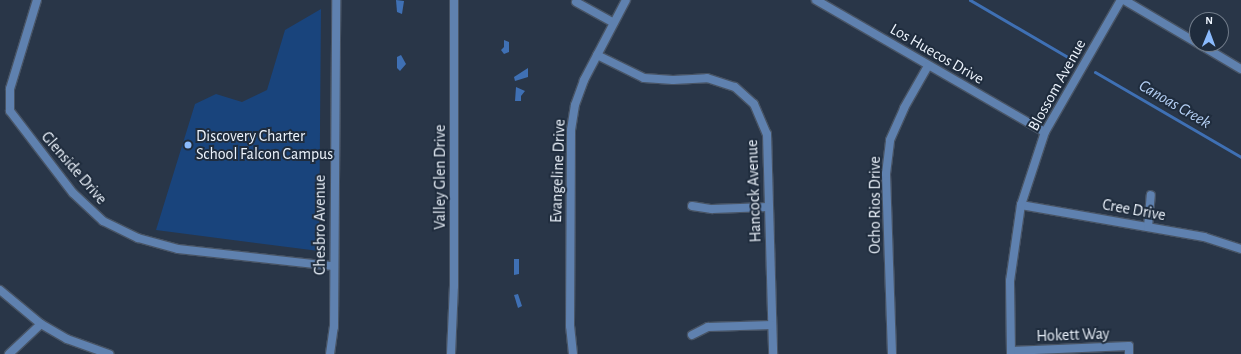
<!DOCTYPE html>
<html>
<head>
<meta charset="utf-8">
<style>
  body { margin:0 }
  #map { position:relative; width:1241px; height:354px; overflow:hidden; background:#293648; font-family:"Alegreya Sans",sans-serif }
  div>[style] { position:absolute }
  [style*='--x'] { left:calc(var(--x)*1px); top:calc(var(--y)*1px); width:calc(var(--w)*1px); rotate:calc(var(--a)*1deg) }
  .green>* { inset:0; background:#19447c }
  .water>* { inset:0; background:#3f70b4 }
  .stream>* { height:3px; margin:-1.5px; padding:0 1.5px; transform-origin:1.5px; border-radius:1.5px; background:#3f70b4 }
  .roads { filter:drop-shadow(1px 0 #485465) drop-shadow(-1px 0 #485465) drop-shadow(0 1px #485465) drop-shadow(0 -1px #485465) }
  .street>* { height:8px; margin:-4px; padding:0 4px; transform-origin:4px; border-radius:4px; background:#5f81af }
  .dots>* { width:11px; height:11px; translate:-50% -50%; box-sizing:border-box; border:2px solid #1f2c3d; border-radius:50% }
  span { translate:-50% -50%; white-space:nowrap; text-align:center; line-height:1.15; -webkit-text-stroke:4px #1f2c3d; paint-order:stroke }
  .street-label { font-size:16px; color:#edf4fd }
  .poi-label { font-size:16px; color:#edf4fd }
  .left { translate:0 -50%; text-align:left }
  .water-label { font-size:17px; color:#b4cff4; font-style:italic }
  .north { position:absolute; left:1189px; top:12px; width:40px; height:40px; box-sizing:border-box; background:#1f2c3d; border:1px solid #717c8a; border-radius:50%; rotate:1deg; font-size:11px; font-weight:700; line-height:16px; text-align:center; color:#edf4fd }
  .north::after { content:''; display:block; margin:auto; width:14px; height:18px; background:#8abafc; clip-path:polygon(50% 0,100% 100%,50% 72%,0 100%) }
</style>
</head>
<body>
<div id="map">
  <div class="green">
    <i style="clip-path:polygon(321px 9px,319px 251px,156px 230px,195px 104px,216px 94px,242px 102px,267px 90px,285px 30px)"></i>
  </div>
  <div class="water">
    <i style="clip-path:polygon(396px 0,404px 1px,402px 14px,397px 12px)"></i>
    <i style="clip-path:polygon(504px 40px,509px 42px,509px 52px,504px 54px,501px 50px,504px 47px)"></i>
    <i style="clip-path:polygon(401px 55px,406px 64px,400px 71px,397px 68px,397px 57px)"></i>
    <i style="clip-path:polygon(528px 68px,528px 77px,515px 81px,514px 77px)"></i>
    <i style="clip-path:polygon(516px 87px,525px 91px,521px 96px,521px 101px,515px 101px)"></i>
    <i style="clip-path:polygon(514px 259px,519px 259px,519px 274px,514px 275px)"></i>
    <i style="clip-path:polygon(518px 294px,522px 306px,518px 308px,514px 295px)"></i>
  </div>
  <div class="stream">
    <i style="--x:970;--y:0;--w:117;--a:30.3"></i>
    <i style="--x:1095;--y:72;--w:169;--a:30.2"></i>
  </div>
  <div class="roads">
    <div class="street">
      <i style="--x:37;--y:0;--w:93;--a:106.9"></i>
      <i style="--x:10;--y:89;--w:22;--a:90"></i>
      <i style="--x:10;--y:111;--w:103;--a:52.5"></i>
      <i style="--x:73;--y:193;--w:41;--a:43"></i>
      <i style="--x:103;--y:221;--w:39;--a:26"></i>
      <i style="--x:138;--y:238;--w:41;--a:15.4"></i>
      <i style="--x:178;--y:249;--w:156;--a:6.3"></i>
      <i style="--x:816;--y:0;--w:264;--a:30"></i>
      <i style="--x:1124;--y:0;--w:85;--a:30.5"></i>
      <i style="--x:576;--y:2;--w:43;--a:28.9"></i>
      <i style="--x:1199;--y:44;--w:49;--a:30.8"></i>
      <i style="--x:597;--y:55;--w:52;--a:26.1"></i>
      <i style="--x:644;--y:78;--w:29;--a:4"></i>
      <i style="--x:673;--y:80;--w:34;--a:-3"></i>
      <i style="--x:707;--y:78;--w:29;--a:18"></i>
      <i style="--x:735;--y:87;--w:25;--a:42"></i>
      <i style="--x:754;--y:104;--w:33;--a:67"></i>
      <i style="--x:767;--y:134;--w:220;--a:88.4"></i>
      <i style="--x:1021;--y:205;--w:186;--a:9.9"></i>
      <i style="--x:1204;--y:237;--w:39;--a:18"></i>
      <i style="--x:692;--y:206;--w:20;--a:9"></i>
      <i style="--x:712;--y:209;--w:56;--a:-2"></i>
      <i style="--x:1148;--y:227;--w:32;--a:-85"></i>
      <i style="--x:0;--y:290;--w:53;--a:39.7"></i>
      <i style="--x:41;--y:324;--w:30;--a:30"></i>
      <i style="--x:67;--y:339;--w:45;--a:19.7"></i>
      <i style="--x:692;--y:335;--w:18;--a:-27"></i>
      <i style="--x:708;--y:327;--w:64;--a:-1.8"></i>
      <i style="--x:1011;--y:351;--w:118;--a:-2.4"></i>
      <i style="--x:1129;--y:346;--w:8;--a:90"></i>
      <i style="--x:9;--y:354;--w:44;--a:-43.2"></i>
      <i style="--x:330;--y:354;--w:27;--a:-82"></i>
      <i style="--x:334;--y:327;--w:327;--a:-89.6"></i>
      <i style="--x:451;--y:354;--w:68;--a:-87.5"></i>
      <i style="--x:454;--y:286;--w:286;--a:-90"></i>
      <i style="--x:573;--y:354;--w:28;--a:-96"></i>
      <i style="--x:570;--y:326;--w:196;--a:-89.7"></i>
      <i style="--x:571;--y:130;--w:25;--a:-81"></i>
      <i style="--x:575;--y:105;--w:27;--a:-70"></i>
      <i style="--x:584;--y:80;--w:90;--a:-62.3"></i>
      <i style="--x:892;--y:354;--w:180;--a:-91.9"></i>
      <i style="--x:886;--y:174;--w:34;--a:-83"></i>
      <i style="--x:890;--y:140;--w:35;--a:-66"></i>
      <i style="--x:904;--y:108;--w:48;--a:-60.3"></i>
      <i style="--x:1011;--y:354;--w:73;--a:-90.8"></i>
      <i style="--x:1010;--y:281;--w:77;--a:-81.8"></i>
      <i style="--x:1021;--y:205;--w:77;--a:-71.8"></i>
      <i style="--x:1045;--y:132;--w:152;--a:-60.1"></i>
    </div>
  </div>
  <div class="dots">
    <i style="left:188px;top:145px;background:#8abafc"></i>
  </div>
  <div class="street-label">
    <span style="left:937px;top:54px;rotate:30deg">Los Huecos Drive</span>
    <span style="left:1057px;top:85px;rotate:-61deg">Blossom Avenue</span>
    <span style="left:74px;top:168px;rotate:49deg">Glenside Drive</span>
    <span style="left:558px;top:171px;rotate:-88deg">Evangeline Drive</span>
    <span style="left:440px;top:177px;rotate:-90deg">Valley Glen Drive</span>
    <span style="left:754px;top:191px;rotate:-92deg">Hancock Avenue</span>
    <span style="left:875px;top:205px;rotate:-90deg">Ocho Rios Drive</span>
    <span style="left:1134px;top:210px;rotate:10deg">Cree Drive</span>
    <span style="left:320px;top:225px;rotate:-90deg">Chesbro Avenue</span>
    <span style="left:1073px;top:335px;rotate:-2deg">Hokett Way</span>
  </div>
  <div class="poi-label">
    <span class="left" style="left:196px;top:145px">Discovery Charter<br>School Falcon Campus</span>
  </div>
  <div class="water-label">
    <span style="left:1175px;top:104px;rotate:30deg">Canoas Creek</span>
  </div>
  <div class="north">N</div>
</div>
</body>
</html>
